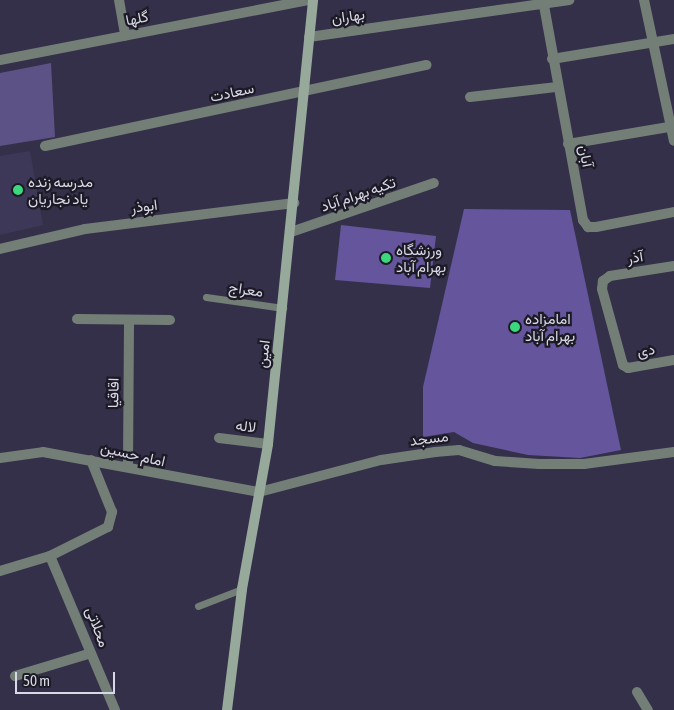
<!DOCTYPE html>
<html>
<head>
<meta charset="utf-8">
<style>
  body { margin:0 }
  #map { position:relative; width:674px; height:710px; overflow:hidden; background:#343049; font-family:"Asap Condensed",Vazirmatn,sans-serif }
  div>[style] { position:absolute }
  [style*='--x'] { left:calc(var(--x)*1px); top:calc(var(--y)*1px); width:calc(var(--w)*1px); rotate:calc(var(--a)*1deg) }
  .built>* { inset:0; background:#3d3857 }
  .green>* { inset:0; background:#5c5286 }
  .building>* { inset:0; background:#64559d }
  .service>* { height:7px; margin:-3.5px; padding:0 3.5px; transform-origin:3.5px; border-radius:3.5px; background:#737f76 }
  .minor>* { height:10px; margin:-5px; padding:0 5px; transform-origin:5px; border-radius:5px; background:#737f76 }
  .tertiary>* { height:10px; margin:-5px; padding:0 5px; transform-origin:5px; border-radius:5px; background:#737f76 }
  .secondary>* { height:10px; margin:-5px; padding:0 5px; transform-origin:5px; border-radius:5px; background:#96a99b }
  .dots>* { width:14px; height:14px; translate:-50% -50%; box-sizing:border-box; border:2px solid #1c1a25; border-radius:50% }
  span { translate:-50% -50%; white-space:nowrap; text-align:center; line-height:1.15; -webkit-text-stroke:4.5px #1c1a25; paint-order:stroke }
  .street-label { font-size:15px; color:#d9d8e7 }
  .poi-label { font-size:15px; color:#d9d8e7 }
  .left { translate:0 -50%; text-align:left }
  .scale { position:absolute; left:15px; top:672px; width:100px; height:22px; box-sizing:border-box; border:2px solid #d9d8e7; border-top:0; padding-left:6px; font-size:15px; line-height:18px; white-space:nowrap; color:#d9d8e7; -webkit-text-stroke:4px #1c1a25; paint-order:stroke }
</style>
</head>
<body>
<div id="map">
  <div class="built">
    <i style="clip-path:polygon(30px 151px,43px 225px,0 235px,0 156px)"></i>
  </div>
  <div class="green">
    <i style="clip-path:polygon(51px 63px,55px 137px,0 146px,0 73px)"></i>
  </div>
  <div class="building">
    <i style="clip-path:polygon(464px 209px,570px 210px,621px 450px,580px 458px,528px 455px,473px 443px,454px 432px,423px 437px,423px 387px)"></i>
    <i style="clip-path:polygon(341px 225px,436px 236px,430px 288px,335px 280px)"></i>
  </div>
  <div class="service">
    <i style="--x:206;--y:297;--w:78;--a:8.1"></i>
    <i style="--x:198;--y:606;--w:47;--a:-21.1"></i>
  </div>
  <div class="minor">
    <i style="--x:119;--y:0;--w:36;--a:80"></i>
    <i style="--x:543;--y:0;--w:224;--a:79.7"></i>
    <i style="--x:583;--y:220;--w:9;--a:54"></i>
    <i style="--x:588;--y:227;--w:8;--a:0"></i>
    <i style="--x:596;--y:227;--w:79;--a:-10.9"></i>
    <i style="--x:644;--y:0;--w:144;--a:78"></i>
    <i style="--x:552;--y:59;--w:124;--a:-9.3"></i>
    <i style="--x:0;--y:60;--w:315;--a:-11"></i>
    <i style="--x:470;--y:97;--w:88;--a:-6.6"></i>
    <i style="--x:568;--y:144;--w:108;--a:-9.6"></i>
    <i style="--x:45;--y:146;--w:390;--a:-12"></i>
    <i style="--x:291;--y:232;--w:151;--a:-18.9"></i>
    <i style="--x:0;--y:249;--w:87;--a:-13.2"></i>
    <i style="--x:85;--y:229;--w:211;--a:-7.1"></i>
    <i style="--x:674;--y:266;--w:65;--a:171.1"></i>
    <i style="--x:610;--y:276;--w:9;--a:144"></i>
    <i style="--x:603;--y:281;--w:8;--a:97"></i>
    <i style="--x:602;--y:289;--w:79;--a:74.6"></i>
    <i style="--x:623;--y:365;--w:6;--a:31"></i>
    <i style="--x:628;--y:368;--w:47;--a:-9.9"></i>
    <i style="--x:77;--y:319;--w:93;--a:0.6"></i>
    <i style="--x:219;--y:438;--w:49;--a:7"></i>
    <i style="--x:0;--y:458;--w:43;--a:-7.9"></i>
    <i style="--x:43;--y:452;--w:220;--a:10.5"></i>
    <i style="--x:259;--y:492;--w:126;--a:-14.7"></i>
    <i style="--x:381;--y:460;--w:55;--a:-8.4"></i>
    <i style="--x:435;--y:452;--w:24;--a:-5"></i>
    <i style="--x:459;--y:450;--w:38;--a:17"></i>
    <i style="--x:495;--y:461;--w:44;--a:3.9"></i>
    <i style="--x:539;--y:464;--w:45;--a:0"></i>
    <i style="--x:584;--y:464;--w:91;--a:-7.6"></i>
    <i style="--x:128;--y:467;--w:147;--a:-89.6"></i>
    <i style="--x:50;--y:556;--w:167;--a:67.1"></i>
    <i style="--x:0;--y:571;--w:52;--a:-16.7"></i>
    <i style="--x:50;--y:556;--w:65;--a:-26.6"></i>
    <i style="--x:108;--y:527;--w:16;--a:-75"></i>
    <i style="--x:112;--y:512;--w:56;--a:-112"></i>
    <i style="--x:15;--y:676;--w:79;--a:-16.8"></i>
    <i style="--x:637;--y:692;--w:21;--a:59"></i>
  </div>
  <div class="tertiary">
    <i style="--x:309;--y:37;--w:263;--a:-8.1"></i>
  </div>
  <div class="secondary">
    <i style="--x:227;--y:710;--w:122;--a:-82.9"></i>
    <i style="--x:242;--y:589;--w:147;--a:-79.8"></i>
    <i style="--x:268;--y:444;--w:446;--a:-84.2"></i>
  </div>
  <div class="dots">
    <i style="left:18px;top:190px;background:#3dd77e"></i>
    <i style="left:386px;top:258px;background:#3dd77e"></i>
    <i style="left:515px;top:327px;background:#3dd77e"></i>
  </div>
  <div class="street-label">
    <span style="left:348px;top:16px;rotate:-8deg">بهاران</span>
    <span style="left:137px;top:18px;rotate:-11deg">گلها</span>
    <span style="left:232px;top:92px;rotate:-12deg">سعادت</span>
    <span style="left:586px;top:156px;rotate:79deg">آبان</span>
    <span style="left:358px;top:194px;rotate:-19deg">تکیه بهرام آباد</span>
    <span style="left:144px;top:206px;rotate:-7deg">ابوذر</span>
    <span style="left:635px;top:257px;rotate:-9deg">آذر</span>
    <span style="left:246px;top:289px;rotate:8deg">معراج</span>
    <span style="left:646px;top:350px;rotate:-9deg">دی</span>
    <span style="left:263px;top:354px;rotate:-84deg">امین</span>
    <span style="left:113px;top:393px;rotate:-89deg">اقاقیا</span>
    <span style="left:246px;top:426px;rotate:7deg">لاله</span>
    <span style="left:429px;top:438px;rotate:-7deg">مسجد</span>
    <span style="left:133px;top:454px;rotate:13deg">امام حسین</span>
    <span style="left:98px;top:627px;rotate:70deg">محلاتی</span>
  </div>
  <div class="poi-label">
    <span class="left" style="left:28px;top:190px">مدرسه زنده<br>یاد نجاریان</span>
    <span class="left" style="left:396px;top:258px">ورزشگاه<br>بهرام آباد</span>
    <span class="left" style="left:525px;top:327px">امامزاده<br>بهرام آباد</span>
  </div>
  <div class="scale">50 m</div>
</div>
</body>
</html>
